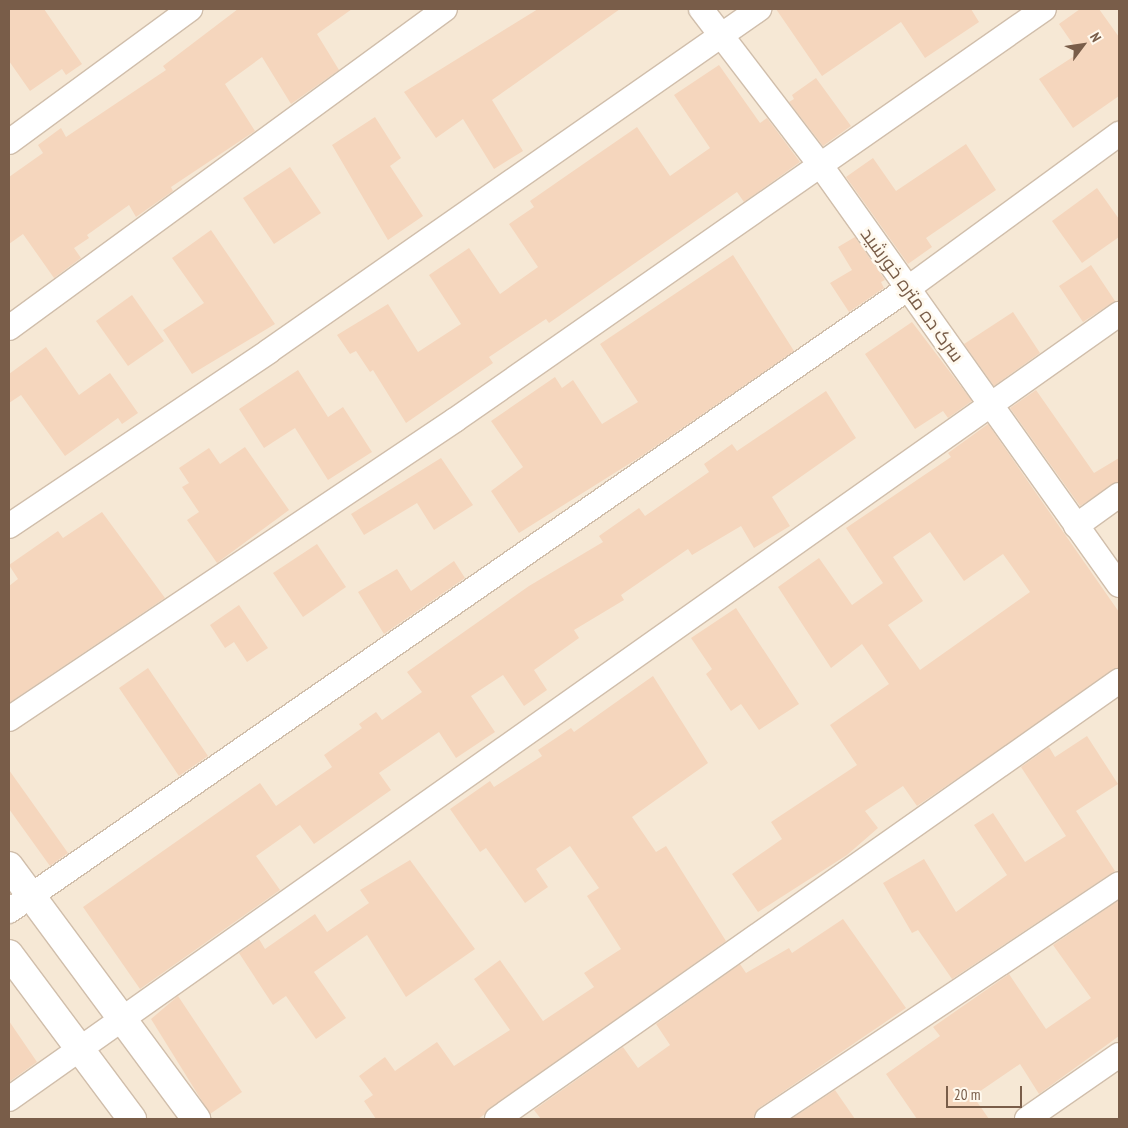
<!DOCTYPE html>
<html>
<head>
<meta charset="utf-8">
<style>
  body { margin:0 }
  #map { position:relative; width:1128px; height:1128px; overflow:hidden; background:#fef6e7; font-family:"PT Sans Narrow",Cairo,sans-serif }
  div>[style] { position:absolute }
  [style*='--x'] { left:calc(var(--x)*1px); top:calc(var(--y)*1px); width:calc(var(--w)*1px); rotate:calc(var(--a)*1deg) }
  .residential>* { inset:0; background:#f6e8d5 }
  .building>* { inset:0; background:#f5d6bd }
  .roads { filter:drop-shadow(1px 0 #d0beab) drop-shadow(-1px 0 #d0beab) drop-shadow(0 1px #d0beab) drop-shadow(0 -1px #d0beab) }
  .minor>* { height:24px; margin:-12px; padding:0 12px; transform-origin:12px; border-radius:12px; background:#fff }
  .tertiary>* { height:28px; margin:-14px; padding:0 14px; transform-origin:14px; border-radius:14px; background:#fff }
  span { translate:-50% -50%; white-space:nowrap; text-align:center; line-height:1.15; -webkit-text-stroke:5px #fff9ee; paint-order:stroke }
  .street-label { font-size:19px; color:#795d49 }
  .frame { position:absolute; inset:0; border:10px solid #795d49; pointer-events:none }
  .north { position:absolute; left:1058px; top:20px; width:50px; height:50px; -webkit-text-stroke:4px #fff9ee; paint-order:stroke; rotate:59deg; font-size:14px; font-weight:700; line-height:20px; text-align:center; color:#795d49 }
  .north::after { content:''; display:block; margin:auto; width:18px; height:22px; background:#795d49; clip-path:polygon(50% 0,100% 100%,50% 72%,0 100%) }
  .scale { position:absolute; left:946px; top:1086px; width:76px; height:22px; box-sizing:border-box; border:2px solid #795d49; border-top:0; padding-left:6px; font-size:15px; line-height:18px; white-space:nowrap; color:#795d49; -webkit-text-stroke:4px #fff9ee; paint-order:stroke }
</style>
</head>
<body>
<div id="map">
  <div class="residential">
    <i style="clip-path:polygon(9px 9px,1119px 9px,1119px 1119px,9px 1119px)"></i>
  </div>
  <div class="building">
    <i style="clip-path:polygon(9px 9px,44px 9px,82px 64px,66px 75px,62px 69px,30px 91px,9px 61px)"></i>
    <i style="clip-path:polygon(238px 9px,352px 9px,317px 34px,339px 70px,291px 104px,262px 57px,225px 84px,255px 131px,171px 187px,173px 191px,136px 217px,129px 205px,87px 235px,89px 238px,74px 248px,81px 258px,54px 278px,23px 234px,9px 244px,9px 177px,43px 153px,38px 145px,61px 128px,66px 137px,166px 70px,163px 66px)"></i>
    <i style="clip-path:polygon(538px 9px,620px 9px,492px 100px,523px 151px,494px 169px,463px 119px,436px 138px,404px 92px)"></i>
    <i style="clip-path:polygon(776px 9px,971px 9px,979px 22px,925px 58px,901px 22px,822px 76px)"></i>
    <i style="clip-path:polygon(1080px 9px,1099px 9px,1119px 37px,1119px 96px,1073px 128px,1039px 79px,1079px 53px,1059px 24px)"></i>
    <i style="clip-path:polygon(719px 65px,760px 123px,767px 118px,800px 162px,744px 202px,737px 192px,549px 323px,546px 319px,489px 357px,493px 363px,406px 423px,373px 370px,370px 372px,356px 351px,350px 354px,337px 335px,388px 304px,418px 352px,461px 324px,429px 275px,469px 248px,500px 294px,538px 267px,509px 224px,534px 207px,530px 201px,566px 176px,637px 127px,670px 176px,710px 148px,674px 95px)"></i>
    <i style="clip-path:polygon(816px 78px,851px 126px,823px 146px,789px 102px,794px 99px,792px 95px)"></i>
    <i style="clip-path:polygon(375px 117px,401px 158px,390px 166px,423px 216px,388px 240px,332px 145px)"></i>
    <i style="clip-path:polygon(966px 144px,996px 190px,926px 238px,932px 247px,908px 264px,846px 177px,873px 158px,896px 191px)"></i>
    <i style="clip-path:polygon(290px 167px,321px 213px,274px 244px,243px 198px)"></i>
    <i style="clip-path:polygon(1097px 188px,1119px 219px,1119px 237px,1082px 263px,1052px 221px)"></i>
    <i style="clip-path:polygon(211px 230px,275px 324px,192px 374px,163px 330px,204px 303px,172px 258px)"></i>
    <i style="clip-path:polygon(855px 237px,885px 280px,881px 282px,884px 288px,849px 312px,830px 283px,852px 270px,838px 247px)"></i>
    <i style="clip-path:polygon(733px 255px,794px 351px,640px 457px,519px 533px,491px 491px,523px 467px,491px 421px,555px 377px,562px 388px,573px 380px,602px 424px,638px 402px,600px 344px)"></i>
    <i style="clip-path:polygon(1091px 265px,1115px 301px,1083px 322px,1059px 286px)"></i>
    <i style="clip-path:polygon(132px 295px,164px 341px,128px 366px,96px 321px)"></i>
    <i style="clip-path:polygon(1013px 312px,1040px 353px,994px 386px,964px 344px)"></i>
    <i style="clip-path:polygon(912px 322px,972px 401px,948px 418px,943px 411px,915px 429px,865px 354px)"></i>
    <i style="clip-path:polygon(46px 347px,79px 395px,110px 373px,138px 413px,122px 424px,118px 418px,65px 456px,21px 395px,9px 403px,9px 374px)"></i>
    <i style="clip-path:polygon(298px 370px,328px 417px,343px 407px,372px 452px,328px 480px,295px 428px,264px 448px,239px 409px)"></i>
    <i style="clip-path:polygon(1036px 390px,1094px 473px,1119px 458px,1119px 482px,1080px 506px,1010px 408px)"></i>
    <i style="clip-path:polygon(826px 391px,856px 438px,772px 497px,790px 526px,754px 548px,741px 526px,692px 555px,688px 549px,621px 595px,624px 600px,574px 630px,579px 638px,534px 670px,547px 690px,524px 706px,503px 675px,471px 696px,495px 732px,456px 758px,439px 732px,379px 773px,391px 790px,314px 844px,300px 825px,256px 856px,280px 890px,140px 989px,83px 907px,260px 783px,276px 806px,332px 767px,324px 755px,362px 728px,359px 724px,376px 712px,382px 720px,422px 692px,407px 672px,529px 586px,603px 542px,599px 536px,639px 508px,645px 516px,709px 472px,704px 464px,732px 444px,737px 451px)"></i>
    <i style="clip-path:polygon(evenodd,988px 424px,1119px 612px,1119px 668px,917px 806px,903px 786px,865px 811px,878px 828px,847px 855px,758px 912px,732px 874px,782px 839px,771px 822px,857px 765px,830px 725px,889px 684px,862px 644px,831px 668px,778px 587px,819px 558px,852px 605px,883px 583px,846px 528px,951px 457px,948px 453px,988px 424px,930px 532px,964px 581px,1003px 554px,1030px 592px,920px 670px,888px 625px,923px 601px,893px 557px,930px 532px)"></i>
    <i style="clip-path:polygon(245px 447px,289px 510px,217px 563px,187px 520px,199px 512px,182px 487px,189px 483px,179px 468px,209px 448px,220px 464px)"></i>
    <i style="clip-path:polygon(441px 458px,473px 505px,434px 530px,417px 503px,364px 535px,351px 514px)"></i>
    <i style="clip-path:polygon(102px 512px,165px 598px,9px 703px,9px 586px,18px 579px,9px 565px,58px 531px,63px 538px)"></i>
    <i style="clip-path:polygon(317px 544px,346px 587px,303px 617px,273px 573px)"></i>
    <i style="clip-path:polygon(454px 561px,465px 578px,384px 634px,358px 592px,397px 569px,411px 591px)"></i>
    <i style="clip-path:polygon(239px 605px,268px 648px,247px 662px,234px 642px,225px 648px,210px 625px)"></i>
    <i style="clip-path:polygon(736px 608px,799px 704px,759px 730px,741px 704px,731px 711px,706px 674px,712px 669px,691px 638px)"></i>
    <i style="clip-path:polygon(148px 668px,208px 756px,179px 776px,119px 688px)"></i>
    <i style="clip-path:polygon(653px 676px,708px 763px,632px 817px,656px 852px,666px 846px,726px 941px,478px 1119px,376px 1119px,364px 1101px,373px 1095px,359px 1076px,385px 1057px,395px 1071px,437px 1042px,454px 1066px,510px 1030px,474px 979px,500px 960px,543px 1021px,594px 987px,584px 973px,621px 949px,587px 896px,599px 888px,570px 846px,536px 869px,548px 887px,525px 903px,486px 848px,480px 852px,450px 809px,490px 781px,494px 787px,542px 756px,538px 750px,571px 728px,574px 732px)"></i>
    <i style="clip-path:polygon(1087px 736px,1118px 784px,1076px 811px,1115px 871px,952px 979px,918px 930px,912px 933px,883px 883px,924px 859px,956px 912px,1007px 875px,974px 825px,993px 813px,1025px 862px,1066px 836px,1021px 767px,1049px 747px,1055px 757px)"></i>
    <i style="clip-path:polygon(9px 770px,68px 853px,50px 866px,9px 809px)"></i>
    <i style="clip-path:polygon(410px 860px,475px 949px,406px 997px,367px 935px,314px 972px,346px 1018px,316px 1039px,286px 996px,273px 1005px,239px 953px,259px 939px,265px 949px,315px 914px,327px 932px,369px 903px,360px 890px)"></i>
    <i style="clip-path:polygon(1119px 900px,1119px 1036px,1039px 1094px,1020px 1064px,973px 1096px,989px 1119px,917px 1119px,886px 1074px,940px 1036px,933px 1027px,1009px 974px,1046px 1029px,1091px 998px,1053px 945px)"></i>
    <i style="clip-path:polygon(843px 919px,906px 1008px,759px 1108px,753px 1119px,541px 1119px,534px 1110px,623px 1047px,638px 1068px,670px 1045px,656px 1024px,740px 964px,746px 973px,789px 948px,792px 953px)"></i>
    <i style="clip-path:polygon(178px 996px,242px 1092px,210px 1114px,151px 1019px)"></i>
    <i style="clip-path:polygon(9px 1021px,37px 1062px,9px 1082px)"></i>
    <i style="clip-path:polygon(835px 1090px,855px 1119px,791px 1119px)"></i>
  </div>
  <div class="roads">
    <div class="minor">
      <i style="--x:701;--y:9;--w:198;--a:52.6"></i>
      <i style="--x:821;--y:166;--w:514;--a:54.58"></i>
      <i style="--x:9;--y:142;--w:225;--a:-36.3"></i>
      <i style="--x:9;--y:328;--w:540;--a:-36.19"></i>
      <i style="--x:9;--y:526;--w:313;--a:-33.9"></i>
      <i style="--x:269;--y:351;--w:598;--a:-34.91"></i>
      <i style="--x:1076;--y:526;--w:53;--a:-35.8"></i>
      <i style="--x:9;--y:719;--w:537;--a:-33.84"></i>
      <i style="--x:455;--y:420;--w:718;--a:-34.91"></i>
      <i style="--x:9;--y:911;--w:1092;--a:-34.71"></i>
      <i style="--x:907;--y:289;--w:263;--a:-36.2"></i>
      <i style="--x:9;--y:1099;--w:1360;--a:-35.27"></i>
      <i style="--x:497;--y:1119;--w:761;--a:-35.15"></i>
      <i style="--x:767;--y:1119;--w:423;--a:-33.7"></i>
      <i style="--x:1027;--y:1119;--w:112;--a:-34.8"></i>
    </div>
    <div class="tertiary">
      <i style="--x:9;--y:866;--w:315;--a:53.5"></i>
      <i style="--x:9;--y:954;--w:206;--a:53.3"></i>
    </div>
  </div>
  <div class="street-label">
    <span style="left:912px;top:295px;rotate:54deg">سرک ده متره خورشید</span>
  </div>
  <div class="frame"></div>
  <div class="north">N</div>
  <div class="scale">20 m</div>
</div>
</body>
</html>
